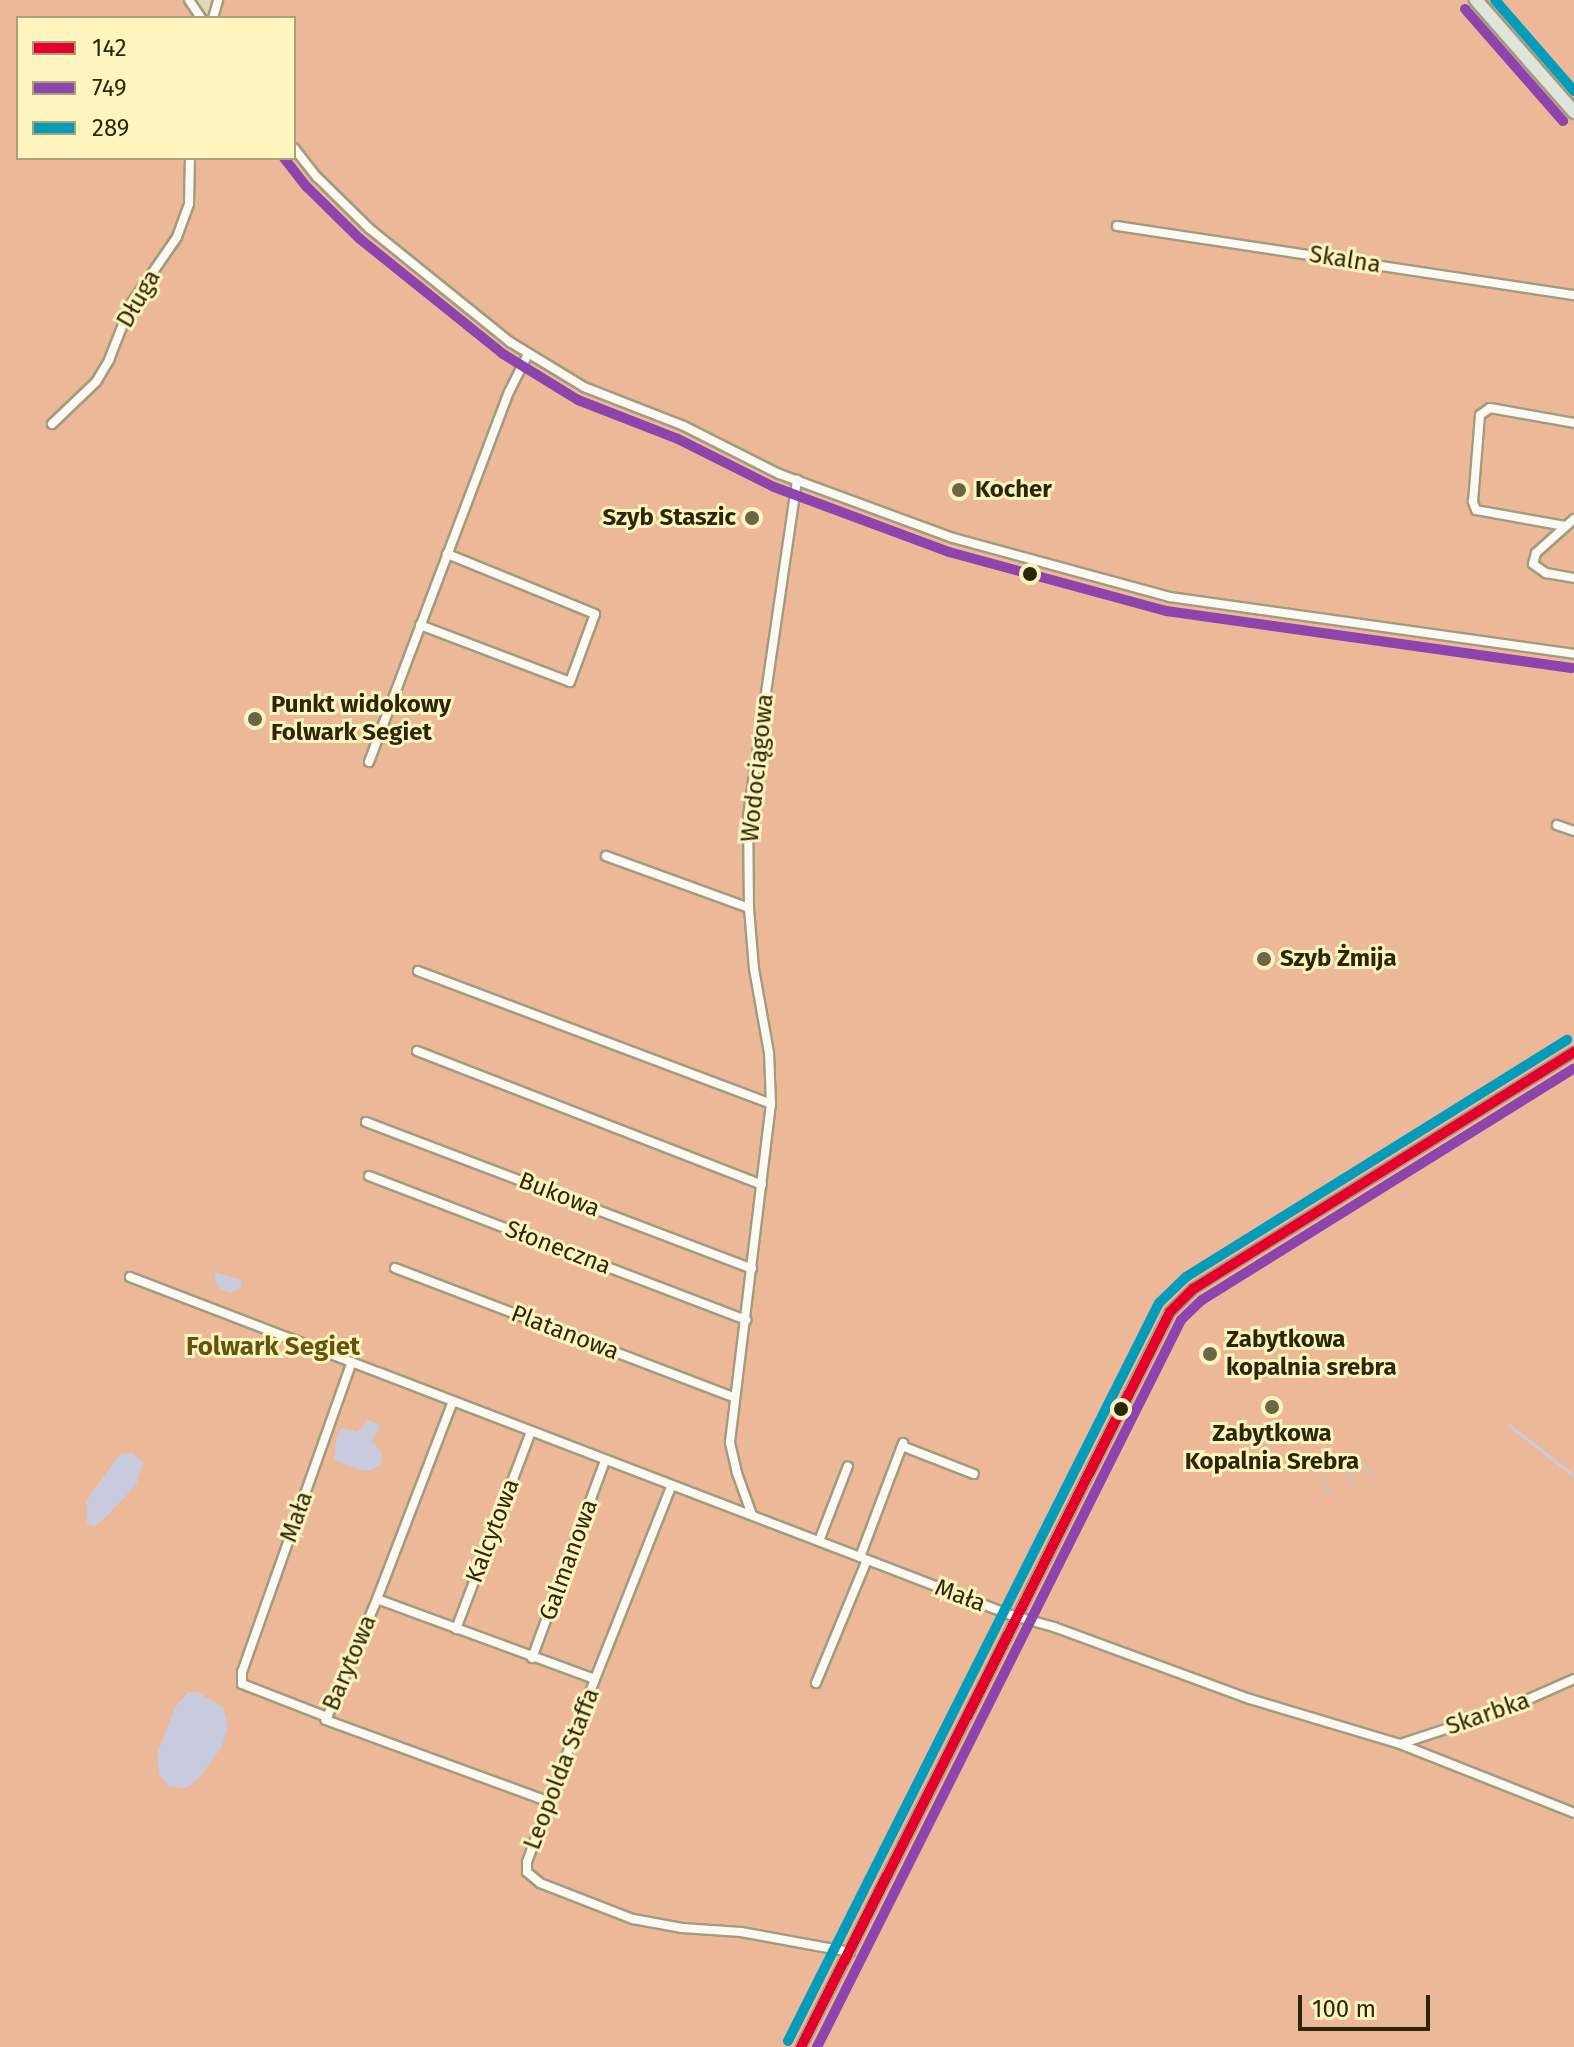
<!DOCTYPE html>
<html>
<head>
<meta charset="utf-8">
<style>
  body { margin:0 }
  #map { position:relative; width:1574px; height:2047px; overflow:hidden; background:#e1dab4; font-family:"Fira Sans",sans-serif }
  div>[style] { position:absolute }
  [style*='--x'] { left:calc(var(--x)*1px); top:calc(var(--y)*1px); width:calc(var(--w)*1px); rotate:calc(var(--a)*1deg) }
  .green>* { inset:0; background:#edb897 }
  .water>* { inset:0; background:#c8cade }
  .stream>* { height:3px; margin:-1.5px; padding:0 1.5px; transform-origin:1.5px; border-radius:1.5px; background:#c8cade }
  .roads { filter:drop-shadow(2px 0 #a29c7e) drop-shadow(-2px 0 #a29c7e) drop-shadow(0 2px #a29c7e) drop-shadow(0 -2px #a29c7e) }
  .street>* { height:8px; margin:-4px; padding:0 4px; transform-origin:4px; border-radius:4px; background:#faf9f4 }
  .primary>* { height:12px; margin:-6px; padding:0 6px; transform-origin:6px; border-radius:6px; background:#e0e5dc }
  .rail>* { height:3px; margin:-1.5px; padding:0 1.5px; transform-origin:1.5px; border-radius:1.5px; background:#c8c6bc }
  .bus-1>* { height:10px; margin:-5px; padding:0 5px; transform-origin:5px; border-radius:5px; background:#e4002b }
  .bus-2>* { height:10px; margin:-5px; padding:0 5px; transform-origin:5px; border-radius:5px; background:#8e44ad }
  .bus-3>* { height:10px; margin:-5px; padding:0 5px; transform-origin:5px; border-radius:5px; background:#049cba }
  .dots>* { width:22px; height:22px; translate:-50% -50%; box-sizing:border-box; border:4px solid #fdf4be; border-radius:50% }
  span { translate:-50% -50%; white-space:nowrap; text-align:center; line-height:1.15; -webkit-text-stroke:6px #fdf4be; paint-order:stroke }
  .street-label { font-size:24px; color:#2b270a }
  .poi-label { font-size:24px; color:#2b270a; font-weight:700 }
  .left { translate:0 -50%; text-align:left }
  .right { translate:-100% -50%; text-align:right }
  .neighbourhood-label { font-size:26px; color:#62560e; font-weight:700 }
  .legend { position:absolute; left:16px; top:16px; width:280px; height:144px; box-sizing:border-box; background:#fdf4be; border:2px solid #a9a276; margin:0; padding:10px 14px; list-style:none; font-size:24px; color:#2b270a }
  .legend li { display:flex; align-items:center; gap:16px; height:40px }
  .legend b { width:40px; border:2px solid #a9a276 }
  .scale { position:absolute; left:1298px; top:1995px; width:132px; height:36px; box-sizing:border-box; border:4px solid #2b270a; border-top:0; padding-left:10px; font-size:24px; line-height:28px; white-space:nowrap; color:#2b270a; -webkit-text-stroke:6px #fdf4be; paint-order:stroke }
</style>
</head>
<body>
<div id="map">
  <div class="green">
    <i style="clip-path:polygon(0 0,185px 0,197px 18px,18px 18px,18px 158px,294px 158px,294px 18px,220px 18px,224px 0,1574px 0,1574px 2047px,0 2047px)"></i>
  </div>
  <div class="water">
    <i style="clip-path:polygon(214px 1272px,241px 1280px,242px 1287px,230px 1293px,217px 1287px)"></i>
    <i style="clip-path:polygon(369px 1420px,381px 1426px,371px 1442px,381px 1451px,381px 1464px,372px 1470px,363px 1471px,334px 1460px,337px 1436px,342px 1428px,357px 1432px)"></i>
    <i style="clip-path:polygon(132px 1453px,143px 1462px,136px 1485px,101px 1522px,94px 1527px,87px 1524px,86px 1501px,120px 1454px)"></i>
    <i style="clip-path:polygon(188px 1692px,197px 1692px,223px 1707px,228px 1727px,221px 1748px,200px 1777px,187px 1788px,169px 1787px,159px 1774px,157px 1755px,175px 1707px)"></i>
  </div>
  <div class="stream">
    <i style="--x:1509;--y:1425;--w:83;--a:38.1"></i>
  </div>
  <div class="roads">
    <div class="street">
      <i style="--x:189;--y:0;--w:22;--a:56"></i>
      <i style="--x:213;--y:18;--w:19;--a:-74"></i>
      <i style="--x:294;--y:148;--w:37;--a:52"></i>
      <i style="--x:317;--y:177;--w:74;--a:44.5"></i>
      <i style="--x:370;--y:229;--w:180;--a:38.9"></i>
      <i style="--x:510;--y:342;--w:87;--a:31.3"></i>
      <i style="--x:584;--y:387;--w:107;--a:21.3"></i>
      <i style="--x:684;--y:426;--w:106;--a:26.8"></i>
      <i style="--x:779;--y:474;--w:185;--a:20.2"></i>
      <i style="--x:953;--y:538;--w:225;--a:15.2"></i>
      <i style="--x:1170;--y:597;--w:408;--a:8"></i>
      <i style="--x:1117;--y:226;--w:462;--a:8.6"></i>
      <i style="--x:52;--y:424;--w:61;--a:-43.7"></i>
      <i style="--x:96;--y:382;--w:26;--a:-59"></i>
      <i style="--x:109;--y:360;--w:60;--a:-68.6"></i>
      <i style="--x:131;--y:304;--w:81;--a:-55.5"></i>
      <i style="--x:177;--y:237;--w:35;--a:-70"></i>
      <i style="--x:189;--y:204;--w:46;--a:-88.8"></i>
      <i style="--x:1574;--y:519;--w:51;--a:138.2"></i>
      <i style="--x:1536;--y:553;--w:11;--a:105"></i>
      <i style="--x:1533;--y:564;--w:16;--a:35"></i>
      <i style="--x:1546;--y:573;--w:28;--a:10"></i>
      <i style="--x:1565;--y:526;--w:90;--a:-169.8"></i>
      <i style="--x:1476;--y:510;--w:9;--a:-111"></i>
      <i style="--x:1473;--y:502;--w:87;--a:-85.4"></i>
      <i style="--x:1480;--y:415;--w:12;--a:-35"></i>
      <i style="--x:1490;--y:408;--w:85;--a:10.1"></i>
      <i style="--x:420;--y:625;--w:160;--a:20.8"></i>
      <i style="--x:570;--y:682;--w:72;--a:-69.8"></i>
      <i style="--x:595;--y:614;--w:160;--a:-157.9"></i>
      <i style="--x:369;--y:762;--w:396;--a:-69.3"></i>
      <i style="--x:509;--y:392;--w:42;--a:-63.4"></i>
      <i style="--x:1557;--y:825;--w:18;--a:19"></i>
      <i style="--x:606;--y:856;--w:152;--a:20"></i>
      <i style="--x:418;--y:971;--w:377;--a:20.6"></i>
      <i style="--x:417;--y:1051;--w:370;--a:21.2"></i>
      <i style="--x:366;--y:1122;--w:413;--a:20.8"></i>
      <i style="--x:369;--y:1176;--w:404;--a:20.9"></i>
      <i style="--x:395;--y:1268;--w:364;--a:20.9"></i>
      <i style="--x:130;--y:1277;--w:944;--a:20.99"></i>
      <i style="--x:1011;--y:1615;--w:45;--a:15.6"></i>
      <i style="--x:1054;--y:1627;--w:209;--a:20.2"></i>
      <i style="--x:1250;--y:1699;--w:157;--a:16.7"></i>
      <i style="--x:1400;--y:1744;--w:187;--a:21.6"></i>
      <i style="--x:902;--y:1446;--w:77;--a:21.3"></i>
      <i style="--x:671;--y:1487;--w:206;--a:111.6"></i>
      <i style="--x:595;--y:1679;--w:195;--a:110.4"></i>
      <i style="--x:527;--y:1862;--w:10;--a:90"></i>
      <i style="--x:527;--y:1872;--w:17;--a:40"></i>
      <i style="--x:540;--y:1883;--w:100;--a:21.2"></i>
      <i style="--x:633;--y:1919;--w:50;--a:10.4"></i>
      <i style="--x:682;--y:1928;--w:59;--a:3.9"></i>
      <i style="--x:741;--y:1932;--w:111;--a:10.4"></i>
      <i style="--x:752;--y:1515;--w:45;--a:-109.7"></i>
      <i style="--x:737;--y:1473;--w:32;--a:-103"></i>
      <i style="--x:730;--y:1442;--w:340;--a:-83.1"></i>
      <i style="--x:771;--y:1104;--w:51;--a:-92.2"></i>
      <i style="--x:769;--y:1053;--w:85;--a:-100.1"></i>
      <i style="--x:754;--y:969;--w:61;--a:-94.7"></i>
      <i style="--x:749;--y:908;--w:92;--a:-90.6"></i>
      <i style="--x:748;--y:816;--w:340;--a:-81.7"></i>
      <i style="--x:819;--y:1541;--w:80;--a:-68.9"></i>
      <i style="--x:860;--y:1557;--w:122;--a:-69.3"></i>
      <i style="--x:377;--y:1599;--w:212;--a:-69"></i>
      <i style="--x:456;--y:1629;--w:211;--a:-69.2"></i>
      <i style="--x:532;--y:1658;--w:210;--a:-69.7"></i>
      <i style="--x:816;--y:1683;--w:133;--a:-67.5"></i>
      <i style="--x:327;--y:1717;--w:91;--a:-158.8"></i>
      <i style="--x:242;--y:1684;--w:12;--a:-90"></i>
      <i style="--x:242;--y:1672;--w:329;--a:-70.5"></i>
      <i style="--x:1400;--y:1744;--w:109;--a:-18.1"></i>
      <i style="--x:1504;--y:1710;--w:77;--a:-23.9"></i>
      <i style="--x:550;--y:1802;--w:239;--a:-159.9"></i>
      <i style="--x:326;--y:1720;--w:131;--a:-67.1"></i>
      <i style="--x:377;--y:1599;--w:232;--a:20.2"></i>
      <i style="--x:801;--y:2047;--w:822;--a:-63.34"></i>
      <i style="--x:1170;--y:1312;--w:33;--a:-45"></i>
      <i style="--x:1193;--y:1289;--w:449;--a:-31.9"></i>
    </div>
    <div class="primary">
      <i style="--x:1476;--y:0;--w:149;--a:48.8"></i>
    </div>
  </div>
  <div class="rail">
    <i style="--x:1359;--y:1459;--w:21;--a:51"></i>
    <i style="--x:1285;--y:1468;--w:4;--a:27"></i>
    <i style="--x:1346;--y:1472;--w:14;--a:56"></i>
    <i style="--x:1324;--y:1479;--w:13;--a:72"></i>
  </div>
  <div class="bus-1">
    <i style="--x:801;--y:2047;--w:822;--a:-63.34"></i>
    <i style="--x:1170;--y:1312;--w:33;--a:-45"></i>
    <i style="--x:1193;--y:1289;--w:449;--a:-31.9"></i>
  </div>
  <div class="bus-2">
    <i style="--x:1465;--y:9;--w:149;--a:48.8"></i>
    <i style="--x:284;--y:158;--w:37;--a:52"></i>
    <i style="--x:307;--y:187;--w:74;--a:44.5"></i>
    <i style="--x:360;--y:239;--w:184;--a:38.8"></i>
    <i style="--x:503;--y:354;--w:88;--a:31.5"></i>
    <i style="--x:578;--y:400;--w:107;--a:21.3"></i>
    <i style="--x:678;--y:439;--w:107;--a:26.6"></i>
    <i style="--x:774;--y:487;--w:187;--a:20.4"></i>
    <i style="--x:949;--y:552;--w:225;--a:15.2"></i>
    <i style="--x:1166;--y:611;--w:410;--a:8"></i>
    <i style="--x:817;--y:2047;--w:813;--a:-63.4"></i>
    <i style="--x:1181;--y:1320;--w:29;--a:-44"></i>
    <i style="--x:1202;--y:1300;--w:438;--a:-31.9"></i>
  </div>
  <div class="bus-3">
    <i style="--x:1495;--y:0;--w:121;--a:49"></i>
    <i style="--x:788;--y:2041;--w:826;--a:-63.31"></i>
    <i style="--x:1159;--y:1303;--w:37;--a:-44"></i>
    <i style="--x:1186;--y:1277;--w:449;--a:-31.9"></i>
  </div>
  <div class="dots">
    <i style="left:959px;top:490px;background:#6b6646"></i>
    <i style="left:752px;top:518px;background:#6b6646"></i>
    <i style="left:1030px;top:574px;background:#2b270a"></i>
    <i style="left:255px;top:719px;background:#6b6646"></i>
    <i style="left:1264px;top:959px;background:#6b6646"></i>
    <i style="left:1210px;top:1354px;background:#6b6646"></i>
    <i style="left:1272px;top:1407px;background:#6b6646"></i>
    <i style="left:1121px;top:1409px;background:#2b270a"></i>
  </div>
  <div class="street-label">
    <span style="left:1345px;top:260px;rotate:9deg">Skalna</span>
    <span style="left:139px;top:299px;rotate:-60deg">Długa</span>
    <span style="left:758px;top:768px;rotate:-84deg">Wodociągowa</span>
    <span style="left:559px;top:1195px;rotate:21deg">Bukowa</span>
    <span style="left:558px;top:1248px;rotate:21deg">Słoneczna</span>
    <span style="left:565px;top:1333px;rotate:21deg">Platanowa</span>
    <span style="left:297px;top:1517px;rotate:-70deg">Mała</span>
    <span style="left:493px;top:1531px;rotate:-69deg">Kalcytowa</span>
    <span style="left:569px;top:1560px;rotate:-70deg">Galmanowa</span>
    <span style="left:960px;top:1596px;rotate:21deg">Mała</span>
    <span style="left:350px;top:1663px;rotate:-67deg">Barytowa</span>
    <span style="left:1488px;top:1714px;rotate:-19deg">Skarbka</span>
    <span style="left:562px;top:1769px;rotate:-69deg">Leopolda Staffa</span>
  </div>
  <div class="poi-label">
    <span class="left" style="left:975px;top:490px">Kocher</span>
    <span class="right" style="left:736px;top:518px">Szyb Staszic</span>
    <span class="left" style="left:271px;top:719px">Punkt widokowy<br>Folwark Segiet</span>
    <span class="left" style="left:1280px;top:959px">Szyb Żmija</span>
    <span class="left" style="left:1226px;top:1354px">Zabytkowa<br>kopalnia srebra</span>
    <span style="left:1272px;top:1448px">Zabytkowa<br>Kopalnia Srebra</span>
  </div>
  <div class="neighbourhood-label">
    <span style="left:273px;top:1347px">Folwark Segiet</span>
  </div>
  <ul class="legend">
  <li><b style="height:10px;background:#e4002b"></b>142</li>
  <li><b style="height:10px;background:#8e44ad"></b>749</li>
  <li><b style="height:10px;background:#049cba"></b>289</li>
  </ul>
  <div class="scale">100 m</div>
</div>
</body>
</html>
